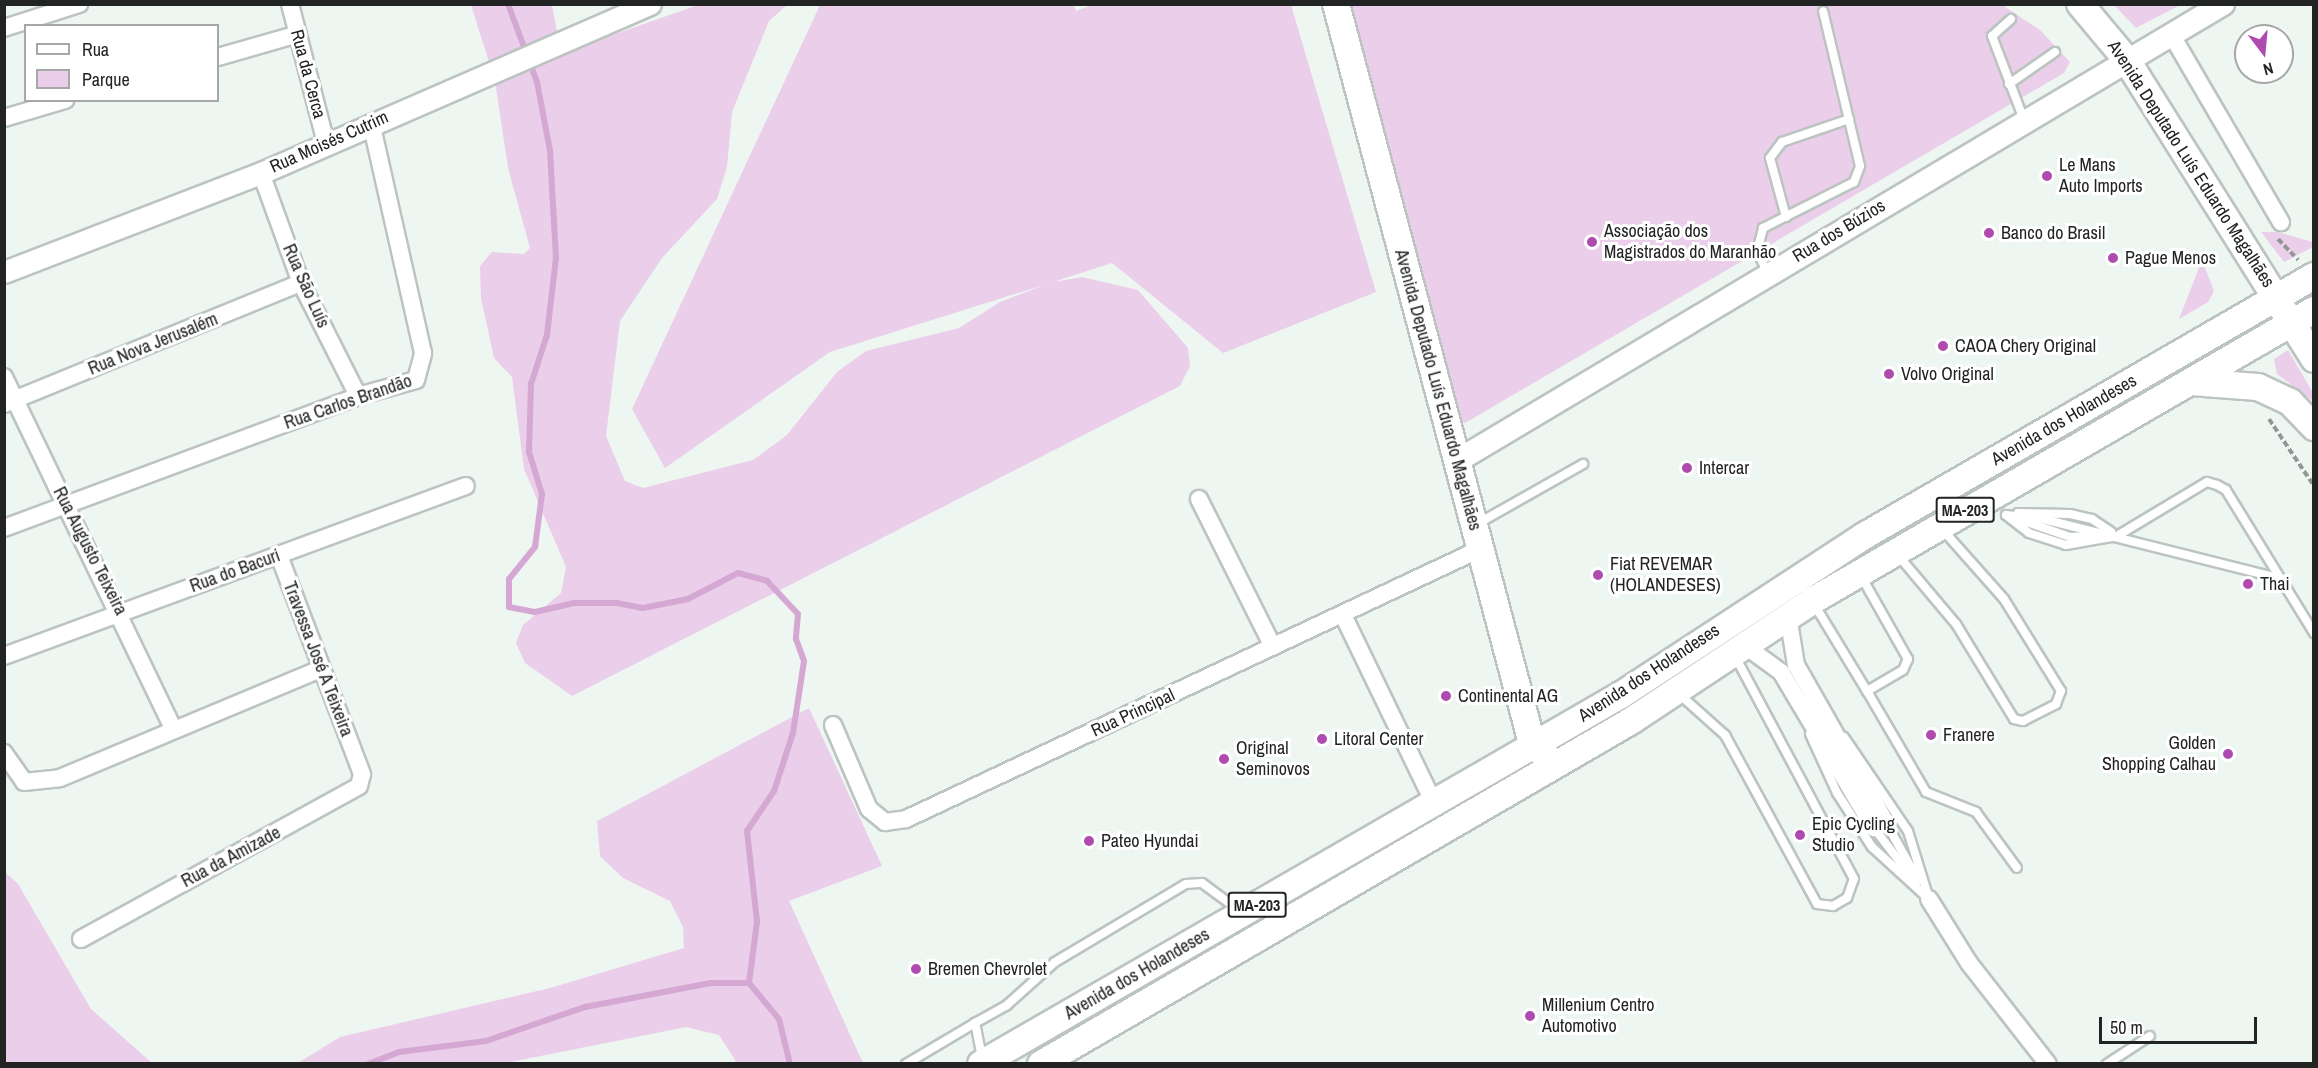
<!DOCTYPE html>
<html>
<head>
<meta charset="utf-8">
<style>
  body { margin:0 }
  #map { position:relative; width:2318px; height:1068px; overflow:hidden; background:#eef6f2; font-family:"Archivo Narrow",sans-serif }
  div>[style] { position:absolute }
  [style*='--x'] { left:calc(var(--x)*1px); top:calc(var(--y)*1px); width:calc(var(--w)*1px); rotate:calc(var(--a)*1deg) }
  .green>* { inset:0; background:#ebcee9 }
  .stream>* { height:6px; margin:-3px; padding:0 3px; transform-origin:3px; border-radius:3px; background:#d4a8d2 }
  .path>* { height:4px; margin-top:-2px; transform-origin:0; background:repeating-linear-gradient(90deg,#919794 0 6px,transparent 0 9px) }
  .roads { filter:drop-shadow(2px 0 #bcc4c1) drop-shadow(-2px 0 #bcc4c1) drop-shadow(0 2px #bcc4c1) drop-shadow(0 -2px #bcc4c1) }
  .service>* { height:8px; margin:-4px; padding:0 4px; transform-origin:4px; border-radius:4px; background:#fff }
  .minor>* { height:16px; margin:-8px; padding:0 8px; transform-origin:8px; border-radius:8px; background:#fff }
  .tertiary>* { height:21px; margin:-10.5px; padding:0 10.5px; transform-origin:10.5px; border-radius:10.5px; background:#fff }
  .secondary>* { height:22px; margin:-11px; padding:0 11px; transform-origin:11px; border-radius:11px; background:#fff }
  .primary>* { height:26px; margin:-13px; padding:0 13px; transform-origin:13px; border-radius:13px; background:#fff }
  .dots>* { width:16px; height:16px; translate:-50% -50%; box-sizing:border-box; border:3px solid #fff; border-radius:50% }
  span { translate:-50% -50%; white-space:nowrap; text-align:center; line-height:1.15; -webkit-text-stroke:6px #fff; paint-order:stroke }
  .shield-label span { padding:2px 4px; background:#fff; border:2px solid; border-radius:4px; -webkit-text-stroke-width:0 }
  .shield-label { font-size:16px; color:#212423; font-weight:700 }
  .street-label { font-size:18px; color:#212423 }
  .poi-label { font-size:18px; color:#212423 }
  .left { translate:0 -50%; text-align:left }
  .right { translate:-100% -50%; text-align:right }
  .frame { position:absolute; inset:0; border:6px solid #212423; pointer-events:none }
  .legend { position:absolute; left:24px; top:24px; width:195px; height:78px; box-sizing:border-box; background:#fff; border:2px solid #a6a7a7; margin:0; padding:8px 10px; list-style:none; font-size:18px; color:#212423 }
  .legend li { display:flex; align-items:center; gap:12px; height:30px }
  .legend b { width:30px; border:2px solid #a6a7a7 }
  .north { position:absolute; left:2234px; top:24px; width:60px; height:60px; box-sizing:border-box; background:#fff; border:2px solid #a6a7a7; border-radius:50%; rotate:164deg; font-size:16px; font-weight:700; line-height:24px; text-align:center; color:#212423 }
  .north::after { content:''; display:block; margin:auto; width:21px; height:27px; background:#af4aaf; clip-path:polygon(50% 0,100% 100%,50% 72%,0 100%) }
  .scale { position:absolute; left:2099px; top:1017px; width:158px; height:27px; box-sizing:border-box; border:3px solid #212423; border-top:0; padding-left:8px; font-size:18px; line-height:21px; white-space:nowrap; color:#212423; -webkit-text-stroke:4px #fff; paint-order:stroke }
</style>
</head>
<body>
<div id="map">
  <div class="green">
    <i style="clip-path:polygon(1073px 4px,1076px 11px,1095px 4px,1291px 5px,1376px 292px,1223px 353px,1112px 263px,1053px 282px,1082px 277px,1138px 290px,1188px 348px,1190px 366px,1180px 386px,572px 696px,525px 663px,516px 643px,523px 625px,561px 593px,566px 567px,524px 469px,512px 377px,494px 358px,481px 298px,480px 266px,492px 252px,524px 254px,530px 248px,508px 168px,495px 81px,471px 5px,552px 5px,561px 53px,698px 5px,787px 5px,769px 21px,732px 112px,727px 167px,717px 199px,662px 258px,620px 321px,606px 436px,625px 481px,643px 488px,753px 460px,787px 435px,837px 372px,866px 351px,959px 328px,1000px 302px,1047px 284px,830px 352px,665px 468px,632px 409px,820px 5px)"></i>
    <i style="clip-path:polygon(1346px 5px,2002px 5px,2040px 30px,2070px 62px,2064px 73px,1465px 423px,1456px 418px)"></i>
    <i style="clip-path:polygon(2114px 5px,2180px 5px,2136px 28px)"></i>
    <i style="clip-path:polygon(2261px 232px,2277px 232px,2313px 242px,2313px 247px,2284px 262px)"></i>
    <i style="clip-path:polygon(2202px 260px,2214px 291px,2208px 302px,2179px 319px)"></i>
    <i style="clip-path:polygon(2288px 350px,2313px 393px,2313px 401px,2277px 374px,2274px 359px)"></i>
    <i style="clip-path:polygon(809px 708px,882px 866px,789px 901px,863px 1063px,737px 1063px,719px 1035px,686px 1027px,506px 1063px,298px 1063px,340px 1037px,550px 988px,684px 948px,683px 927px,670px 901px,623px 878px,600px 856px,597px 821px)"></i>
    <i style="clip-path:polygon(5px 872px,18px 884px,91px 1009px,152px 1063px,5px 1063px)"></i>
  </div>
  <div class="stream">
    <i style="--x:508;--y:4;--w:83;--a:69.6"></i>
    <i style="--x:537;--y:82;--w:70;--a:79.3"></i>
    <i style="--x:550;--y:151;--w:107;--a:86.8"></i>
    <i style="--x:556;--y:258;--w:78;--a:96.7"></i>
    <i style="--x:547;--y:335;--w:52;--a:108.1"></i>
    <i style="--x:531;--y:384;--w:68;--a:91.7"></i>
    <i style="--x:529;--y:452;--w:44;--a:72.8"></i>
    <i style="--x:542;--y:494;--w:53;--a:97.5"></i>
    <i style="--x:535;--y:547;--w:41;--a:129.1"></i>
    <i style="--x:509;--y:579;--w:28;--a:90"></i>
    <i style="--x:509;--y:607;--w:26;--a:11"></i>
    <i style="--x:535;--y:612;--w:40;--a:-13"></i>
    <i style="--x:574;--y:603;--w:43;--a:0"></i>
    <i style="--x:617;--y:603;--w:26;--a:11"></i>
    <i style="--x:643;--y:608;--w:46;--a:-11.3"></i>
    <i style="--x:688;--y:599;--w:56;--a:-27.5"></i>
    <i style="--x:738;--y:573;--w:30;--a:15"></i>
    <i style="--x:767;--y:581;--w:45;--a:46.8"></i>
    <i style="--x:798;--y:614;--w:25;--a:95"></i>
    <i style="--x:796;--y:639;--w:23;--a:70"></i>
    <i style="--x:804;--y:661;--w:73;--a:98.7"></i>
    <i style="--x:793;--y:733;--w:61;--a:108.1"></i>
    <i style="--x:774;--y:791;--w:48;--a:124"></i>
    <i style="--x:747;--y:831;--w:92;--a:83.7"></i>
    <i style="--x:757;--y:922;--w:62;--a:97.5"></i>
    <i style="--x:368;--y:1064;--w:33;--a:-21"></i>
    <i style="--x:399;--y:1052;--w:88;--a:-7.2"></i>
    <i style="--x:486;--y:1041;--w:105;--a:-19"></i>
    <i style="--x:585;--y:1007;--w:128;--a:-10.8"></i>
    <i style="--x:711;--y:983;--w:38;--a:0"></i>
    <i style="--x:749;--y:983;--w:47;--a:50.2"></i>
    <i style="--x:779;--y:1019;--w:46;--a:76.3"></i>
  </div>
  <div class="path">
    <i style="--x:2278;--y:239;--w:29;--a:46"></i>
    <i style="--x:2269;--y:419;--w:81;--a:56.1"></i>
  </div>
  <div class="roads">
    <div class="service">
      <i style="--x:2011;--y:19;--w:25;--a:138"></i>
      <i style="--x:1992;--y:36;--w:90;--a:69.1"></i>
      <i style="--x:2009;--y:84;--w:56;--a:-34.8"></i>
      <i style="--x:1786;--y:217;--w:61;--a:-105.2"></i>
      <i style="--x:1770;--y:158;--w:20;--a:-53"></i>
      <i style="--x:1782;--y:142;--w:71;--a:-18.9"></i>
      <i style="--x:1768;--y:273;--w:25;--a:-117"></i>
      <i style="--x:1757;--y:251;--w:24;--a:-75"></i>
      <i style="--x:1763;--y:228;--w:102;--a:-26.8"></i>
      <i style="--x:1854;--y:182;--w:17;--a:-69"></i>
      <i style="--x:1860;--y:166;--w:159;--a:-103.4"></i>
      <i style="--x:2018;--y:513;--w:52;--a:1.1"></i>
      <i style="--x:2070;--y:514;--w:23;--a:13"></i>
      <i style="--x:2092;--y:519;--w:23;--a:34"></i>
      <i style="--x:2006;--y:515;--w:29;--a:38"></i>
      <i style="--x:2029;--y:533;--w:39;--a:18"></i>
      <i style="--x:2066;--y:545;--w:52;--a:-10"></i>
      <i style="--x:2117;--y:536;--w:105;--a:-31"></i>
      <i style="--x:2207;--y:482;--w:10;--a:17"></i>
      <i style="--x:2217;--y:485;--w:10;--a:29"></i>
      <i style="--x:2226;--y:490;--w:168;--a:58.4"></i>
      <i style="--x:2006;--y:515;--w:37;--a:6"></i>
      <i style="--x:2043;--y:519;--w:245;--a:14.1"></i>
      <i style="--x:2021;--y:520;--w:52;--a:19.1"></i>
      <i style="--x:2070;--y:537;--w:19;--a:-3"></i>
      <i style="--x:1477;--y:524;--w:122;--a:-29.5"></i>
      <i style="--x:1897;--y:554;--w:92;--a:49.9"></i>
      <i style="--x:1956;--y:624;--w:111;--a:58.6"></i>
      <i style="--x:2014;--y:719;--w:9;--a:13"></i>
      <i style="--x:2023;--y:721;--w:37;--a:-27"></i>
      <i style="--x:2056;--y:704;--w:14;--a:-69"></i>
      <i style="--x:2061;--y:691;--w:108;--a:-121.8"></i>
      <i style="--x:2004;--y:599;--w:95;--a:-131.6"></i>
      <i style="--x:1861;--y:576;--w:95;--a:60.5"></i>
      <i style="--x:1908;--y:659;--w:12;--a:114"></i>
      <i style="--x:1903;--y:670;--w:42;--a:149.7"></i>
      <i style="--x:1867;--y:691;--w:117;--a:59.7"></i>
      <i style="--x:1926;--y:792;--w:54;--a:21.8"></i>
      <i style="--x:1976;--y:812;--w:69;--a:53.8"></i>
      <i style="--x:1814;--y:604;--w:102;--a:58.7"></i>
      <i style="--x:1679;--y:694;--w:62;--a:41.7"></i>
      <i style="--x:1725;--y:735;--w:192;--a:61.4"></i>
      <i style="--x:1817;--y:904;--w:16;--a:7"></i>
      <i style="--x:1833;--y:906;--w:16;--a:-30"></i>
      <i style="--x:1847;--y:898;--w:20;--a:-70"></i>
      <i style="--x:1854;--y:879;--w:253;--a:-118.1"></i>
      <i style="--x:1810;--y:734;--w:65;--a:65.4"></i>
      <i style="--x:1837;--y:793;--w:64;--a:57.1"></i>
      <i style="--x:1872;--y:847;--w:77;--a:42.4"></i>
      <i style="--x:1844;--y:737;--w:114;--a:55.8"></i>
      <i style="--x:1908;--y:831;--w:71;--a:72.8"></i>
      <i style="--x:1885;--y:821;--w:65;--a:60.7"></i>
      <i style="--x:1874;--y:828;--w:69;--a:52.6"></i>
      <i style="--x:982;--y:1058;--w:36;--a:-101"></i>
      <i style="--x:975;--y:1023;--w:37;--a:-29"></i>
      <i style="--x:1007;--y:1005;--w:64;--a:-41.9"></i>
      <i style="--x:1055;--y:962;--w:152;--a:-30.8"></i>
      <i style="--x:1186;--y:884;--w:16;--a:-4"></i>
      <i style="--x:1202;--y:883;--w:47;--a:36.4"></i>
      <i style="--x:906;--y:1064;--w:80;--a:-30.7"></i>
      <i style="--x:2107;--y:1064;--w:51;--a:-33.1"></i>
    </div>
    <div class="minor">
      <i style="--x:290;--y:4;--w:144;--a:75.5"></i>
      <i style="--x:4;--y:28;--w:79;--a:-17.7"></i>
      <i style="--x:2171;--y:34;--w:218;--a:59.7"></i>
      <i style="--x:218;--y:57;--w:83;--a:-16"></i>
      <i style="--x:4;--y:118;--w:64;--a:-16.4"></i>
      <i style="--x:261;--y:173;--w:117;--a:70"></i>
      <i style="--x:301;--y:283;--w:127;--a:63.2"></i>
      <i style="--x:4;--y:377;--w:387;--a:64.3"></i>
      <i style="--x:4;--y:404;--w:321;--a:-22.2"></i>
      <i style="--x:1199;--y:499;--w:165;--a:63.4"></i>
      <i style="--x:4;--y:528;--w:378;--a:-20.4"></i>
      <i style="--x:358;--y:396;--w:60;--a:-15.4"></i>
      <i style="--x:416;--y:380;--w:28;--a:-75"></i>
      <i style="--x:423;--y:353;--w:236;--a:-102.7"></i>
      <i style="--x:1343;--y:615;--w:209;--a:64.2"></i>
      <i style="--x:1788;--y:616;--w:50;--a:80.7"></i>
      <i style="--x:1796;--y:665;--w:180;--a:60.3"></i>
      <i style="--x:1744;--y:645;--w:46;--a:36.1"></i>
      <i style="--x:1781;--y:672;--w:182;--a:59.2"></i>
      <i style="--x:4;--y:656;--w:492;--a:-20.2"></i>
      <i style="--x:833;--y:725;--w:91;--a:66.8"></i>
      <i style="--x:869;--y:809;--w:21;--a:39"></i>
      <i style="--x:885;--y:822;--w:21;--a:-8"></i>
      <i style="--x:906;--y:819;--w:634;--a:-25.19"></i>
      <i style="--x:4;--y:753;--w:35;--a:55"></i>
      <i style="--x:24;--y:782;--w:36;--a:-6"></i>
      <i style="--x:60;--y:778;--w:282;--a:-22.7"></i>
      <i style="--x:1929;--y:899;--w:75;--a:58"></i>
      <i style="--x:1969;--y:963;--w:128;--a:52"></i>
      <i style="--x:81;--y:939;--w:317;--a:-28.8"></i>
      <i style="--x:359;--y:786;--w:12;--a:-76"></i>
      <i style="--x:362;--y:774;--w:234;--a:-110.8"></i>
    </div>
    <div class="tertiary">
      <i style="--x:4;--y:272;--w:275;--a:-21.1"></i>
      <i style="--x:261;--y:173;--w:424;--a:-23.5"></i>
    </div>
    <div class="secondary">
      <i style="--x:1457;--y:461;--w:892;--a:-30.82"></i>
    </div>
    <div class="primary">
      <i style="--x:1336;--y:4;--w:769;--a:75.15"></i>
      <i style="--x:1533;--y:747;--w:14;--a:30"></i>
      <i style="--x:2080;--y:4;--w:72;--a:50.1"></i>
      <i style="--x:2126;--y:59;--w:354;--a:57.9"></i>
      <i style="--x:2191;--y:382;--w:67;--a:4.3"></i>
      <i style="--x:2258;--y:387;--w:35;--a:25"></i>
      <i style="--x:2290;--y:402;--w:35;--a:46"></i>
      <i style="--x:981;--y:1064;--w:739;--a:-29.97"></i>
      <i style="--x:1621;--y:695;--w:290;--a:-33.2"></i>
      <i style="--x:1864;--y:536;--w:520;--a:-30.02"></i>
      <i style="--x:1041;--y:1064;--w:682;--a:-30.17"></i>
      <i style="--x:1631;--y:721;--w:217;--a:-33.5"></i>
      <i style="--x:1812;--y:601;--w:580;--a:-30.1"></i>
    </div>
  </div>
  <div class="dots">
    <i style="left:2047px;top:176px;background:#af4aaf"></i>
    <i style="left:1989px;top:233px;background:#af4aaf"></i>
    <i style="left:1592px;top:242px;background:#af4aaf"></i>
    <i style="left:2113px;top:258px;background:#af4aaf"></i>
    <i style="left:1943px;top:346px;background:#af4aaf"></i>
    <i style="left:1889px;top:374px;background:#af4aaf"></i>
    <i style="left:1687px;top:468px;background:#af4aaf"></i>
    <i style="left:1598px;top:575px;background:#af4aaf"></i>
    <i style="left:2248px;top:584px;background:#af4aaf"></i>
    <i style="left:1446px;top:696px;background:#af4aaf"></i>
    <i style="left:1931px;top:735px;background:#af4aaf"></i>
    <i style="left:1322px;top:739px;background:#af4aaf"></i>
    <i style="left:2228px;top:754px;background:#af4aaf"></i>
    <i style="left:1224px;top:759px;background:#af4aaf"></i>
    <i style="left:1800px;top:835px;background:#af4aaf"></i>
    <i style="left:1089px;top:841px;background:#af4aaf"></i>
    <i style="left:916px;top:969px;background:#af4aaf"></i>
    <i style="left:1530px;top:1016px;background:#af4aaf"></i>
  </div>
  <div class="shield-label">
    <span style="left:1965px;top:510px">MA-203</span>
    <span style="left:1257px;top:905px">MA-203</span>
  </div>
  <div class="street-label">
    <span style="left:308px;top:74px;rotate:75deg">Rua da Cerca</span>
    <span style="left:329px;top:142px;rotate:-24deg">Rua Moisés Cutrim</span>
    <span style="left:2191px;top:164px;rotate:57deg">Avenida Deputado Luís Eduardo Magalhães</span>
    <span style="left:1839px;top:231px;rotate:-31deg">Rua dos Búzios</span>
    <span style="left:306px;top:286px;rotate:66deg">Rua São Luís</span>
    <span style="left:153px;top:344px;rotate:-22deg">Rua Nova Jerusalém</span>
    <span style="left:1438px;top:390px;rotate:75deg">Avenida Deputado Luís Eduardo Magalhães</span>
    <span style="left:348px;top:402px;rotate:-19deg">Rua Carlos Brandão</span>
    <span style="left:2064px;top:420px;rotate:-30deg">Avenida dos Holandeses</span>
    <span style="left:90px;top:551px;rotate:63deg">Rua Augusto Teixeira</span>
    <span style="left:235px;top:571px;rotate:-20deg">Rua do Bacuri</span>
    <span style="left:318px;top:659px;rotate:69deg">Travessa José A Teixeira</span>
    <span style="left:1649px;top:673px;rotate:-33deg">Avenida dos Holandeses</span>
    <span style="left:1133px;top:713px;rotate:-25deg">Rua Principal</span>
    <span style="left:231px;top:857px;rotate:-28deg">Rua da Amizade</span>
    <span style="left:1137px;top:974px;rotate:-30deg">Avenida dos Holandeses</span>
  </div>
  <div class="poi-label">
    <span class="left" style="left:2059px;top:176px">Le Mans<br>Auto Imports</span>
    <span class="left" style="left:1604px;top:242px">Associação dos<br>Magistrados do Maranhão</span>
    <span class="left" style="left:2001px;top:233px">Banco do Brasil</span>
    <span class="left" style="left:2125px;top:258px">Pague Menos</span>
    <span class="left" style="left:1955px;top:346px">CAOA Chery Original</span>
    <span class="left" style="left:1901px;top:374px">Volvo Original</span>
    <span class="left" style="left:1699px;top:468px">Intercar</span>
    <span class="left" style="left:1610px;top:575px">Fiat REVEMAR<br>(HOLANDESES)</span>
    <span class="left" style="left:2260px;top:584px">Thai</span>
    <span class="left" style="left:1458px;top:696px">Continental AG</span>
    <span class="left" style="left:1943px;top:735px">Franere</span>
    <span class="left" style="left:1334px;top:739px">Litoral Center</span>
    <span class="right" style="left:2216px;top:754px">Golden<br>Shopping Calhau</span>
    <span class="left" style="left:1236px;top:759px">Original<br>Seminovos</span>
    <span class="left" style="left:1812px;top:835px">Epic Cycling<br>Studio</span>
    <span class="left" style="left:1101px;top:841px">Pateo Hyundai</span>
    <span class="left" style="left:928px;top:969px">Bremen Chevrolet</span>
    <span class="left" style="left:1542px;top:1016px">Millenium Centro<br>Automotivo</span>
  </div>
  <div class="frame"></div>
  <ul class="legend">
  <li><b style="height:8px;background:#fff"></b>Rua</li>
  <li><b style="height:16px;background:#ebcee9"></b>Parque</li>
  </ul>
  <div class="north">N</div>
  <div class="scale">50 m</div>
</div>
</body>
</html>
